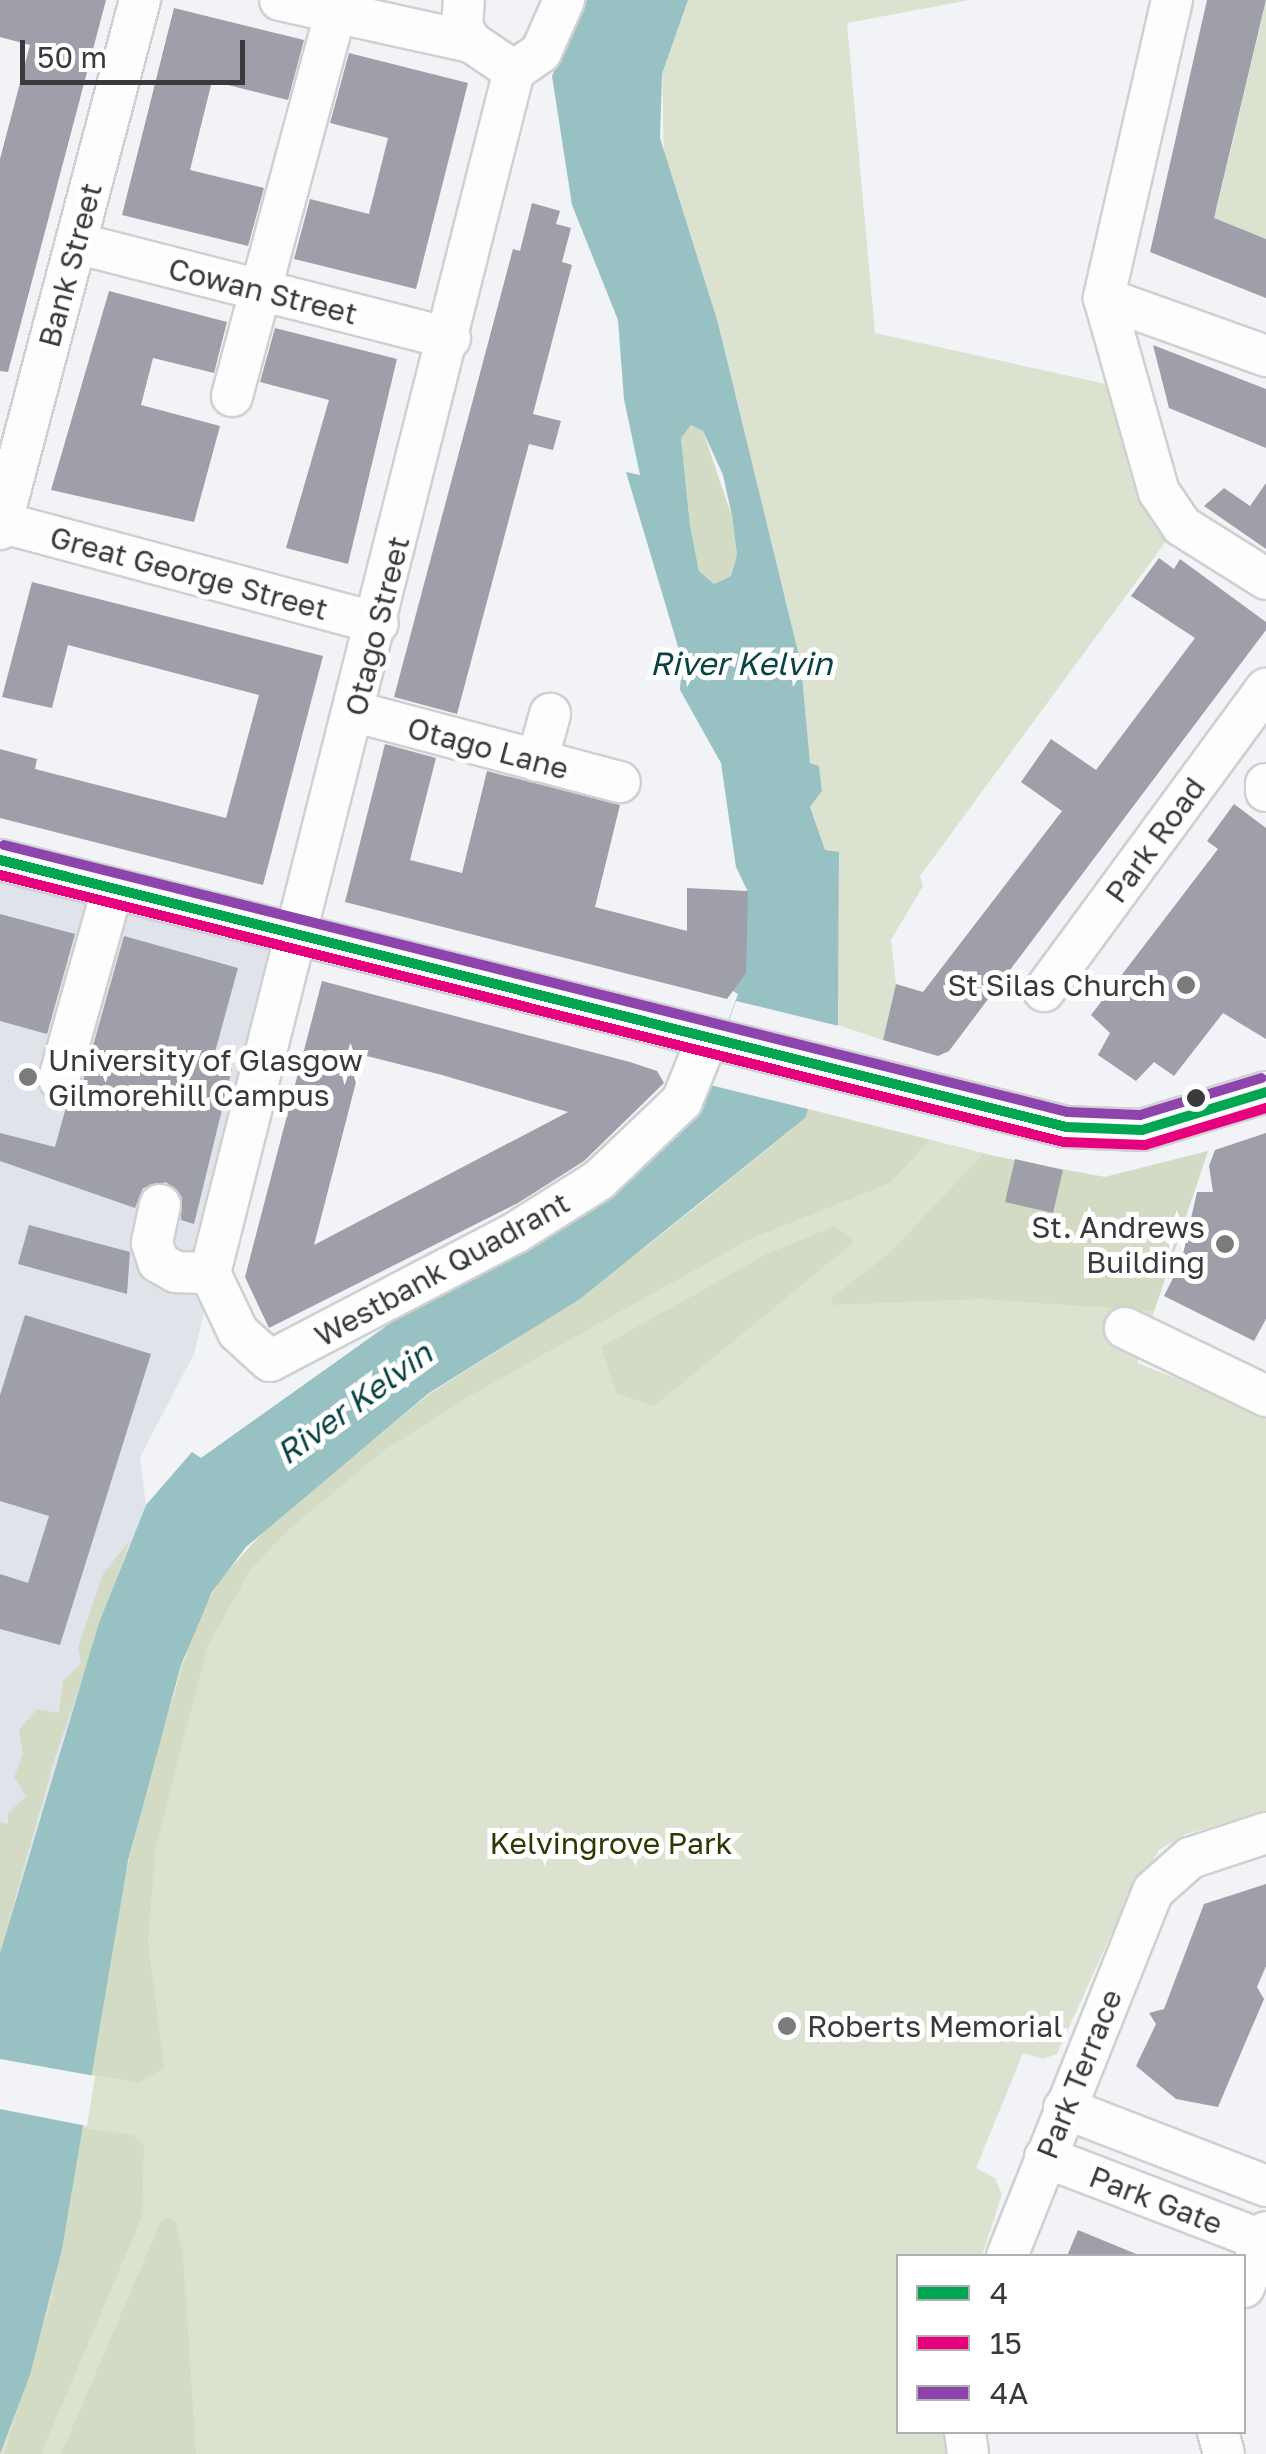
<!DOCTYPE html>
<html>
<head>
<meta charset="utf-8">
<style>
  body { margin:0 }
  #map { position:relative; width:1266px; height:2454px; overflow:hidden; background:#f2f3f6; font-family:"Golos Text",sans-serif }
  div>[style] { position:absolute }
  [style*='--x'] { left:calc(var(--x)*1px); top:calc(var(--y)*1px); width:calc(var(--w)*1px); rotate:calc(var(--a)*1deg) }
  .built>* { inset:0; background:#e0e3ea }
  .green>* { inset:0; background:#dce2d0 }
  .forest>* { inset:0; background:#d4dbc4 }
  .water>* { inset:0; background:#98c1c3 }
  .pier>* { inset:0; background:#f2f3f6 }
  .building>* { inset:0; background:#9e9fa8 }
  .roads { filter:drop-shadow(2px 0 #cfd0d1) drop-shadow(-2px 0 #cfd0d1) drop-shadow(0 2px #cfd0d1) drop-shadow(0 -2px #cfd0d1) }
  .minor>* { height:40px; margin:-20px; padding:0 20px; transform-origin:20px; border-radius:20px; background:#fdfdfe }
  .bus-1>* { height:10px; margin:-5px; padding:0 5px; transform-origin:5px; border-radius:5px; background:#00a651 }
  .bus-2>* { height:10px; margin:-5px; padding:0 5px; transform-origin:5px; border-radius:5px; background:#e6007e }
  .bus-3>* { height:10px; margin:-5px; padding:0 5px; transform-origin:5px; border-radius:5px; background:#8e44ad }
  .dots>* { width:28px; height:28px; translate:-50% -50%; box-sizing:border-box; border:5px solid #fff; border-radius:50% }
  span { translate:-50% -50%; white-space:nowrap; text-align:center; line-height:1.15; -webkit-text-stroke:10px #fff; paint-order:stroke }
  .street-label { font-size:30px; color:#393a3b }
  .poi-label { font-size:30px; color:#393a3b }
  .right { translate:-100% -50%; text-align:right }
  .left { translate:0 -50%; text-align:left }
  .park-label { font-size:30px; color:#2f3803 }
  .water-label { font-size:32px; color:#094243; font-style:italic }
  .legend { position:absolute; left:896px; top:2254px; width:350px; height:180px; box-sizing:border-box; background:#fff; border:2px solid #b0b0b1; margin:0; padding:12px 18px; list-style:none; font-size:30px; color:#393a3b }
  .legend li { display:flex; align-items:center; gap:20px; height:50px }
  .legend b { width:50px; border:2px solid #b0b0b1 }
  .scale { position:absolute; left:20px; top:40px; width:225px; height:45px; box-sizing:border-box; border:5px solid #393a3b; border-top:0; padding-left:12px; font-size:30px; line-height:35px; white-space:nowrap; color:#393a3b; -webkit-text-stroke:8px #fff; paint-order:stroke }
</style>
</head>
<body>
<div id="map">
  <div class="built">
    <i style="clip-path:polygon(0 860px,297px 932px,194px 1354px,140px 1457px,146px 1505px,99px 1623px,0 1953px)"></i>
  </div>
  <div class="green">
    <i style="clip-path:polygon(688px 0,970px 0,847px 23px,875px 333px,1124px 388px,1167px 540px,920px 876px,923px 886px,891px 940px,896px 984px,883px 1040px,838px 1025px,839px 853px,825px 851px,810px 807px,822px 791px,819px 766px,810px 763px,801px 664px,718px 323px,664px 159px,662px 74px)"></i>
    <i style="clip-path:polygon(1266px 2px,1266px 239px,1207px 216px,1216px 212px)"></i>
    <i style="clip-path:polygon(808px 1109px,1063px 1173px,1105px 1177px,1208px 1151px,1137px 1363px,1266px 1413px,1266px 1811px,1184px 1835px,1159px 1850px,1118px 1919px,1057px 2054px,1043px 2059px,1023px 2053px,976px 2168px,995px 2178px,1002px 2194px,982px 2256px,898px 2256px,898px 2432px,947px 2432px,949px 2454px,0 2454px,0 2034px,93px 2049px,181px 1665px,267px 1528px,388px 1430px,678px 1224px)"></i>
  </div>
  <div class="forest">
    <i style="clip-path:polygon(691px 425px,703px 431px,732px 517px,737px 556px,731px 576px,714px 584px,699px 571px,690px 525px,681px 438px)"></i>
    <i style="clip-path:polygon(808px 1109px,930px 1140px,890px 1183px,750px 1239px,471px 1395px,383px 1451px,290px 1528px,251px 1569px,208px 1645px,156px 1846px,148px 1942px,164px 2068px,138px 2083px,90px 2074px,121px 1891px,154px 1760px,196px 1622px,222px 1577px,267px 1528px,429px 1394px,580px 1299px,790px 1132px)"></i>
    <i style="clip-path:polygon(1208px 1151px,1154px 1311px,981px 1299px,834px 1305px,830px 1299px,890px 1253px,983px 1154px,1105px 1177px)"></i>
    <i style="clip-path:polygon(835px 1226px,854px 1242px,654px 1406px,616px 1393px,601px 1347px,767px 1254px)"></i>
    <i style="clip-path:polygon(130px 1540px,53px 1764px,0 1953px,0 1822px,8px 1824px,8px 1813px,26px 1796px,14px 1777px,23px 1754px,19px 1730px,37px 1709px,59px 1713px,63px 1681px,81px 1663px,78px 1647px,103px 1574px)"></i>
    <i style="clip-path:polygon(82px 2128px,133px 2135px,144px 2146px,142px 2217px,41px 2454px,4px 2454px,52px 2298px)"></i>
    <i style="clip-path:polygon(168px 2218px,175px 2221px,183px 2254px,196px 2454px,61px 2454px,161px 2221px)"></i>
  </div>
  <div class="water">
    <i style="clip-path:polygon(evenodd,587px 0,688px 0,662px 74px,660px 138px,718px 323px,801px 664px,810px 763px,819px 766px,822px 791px,810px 807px,825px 850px,839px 852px,838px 1025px,805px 1118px,580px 1299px,429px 1393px,246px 1547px,212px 1592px,181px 1665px,128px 1861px,62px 2249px,30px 2375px,0 2454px,0 1953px,99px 1623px,146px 1505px,192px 1452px,201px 1458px,399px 1317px,545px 1229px,721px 1040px,738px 994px,733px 991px,748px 892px,736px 867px,721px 763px,680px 690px,682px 660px,626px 472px,640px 475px,624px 399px,618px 320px,572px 205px,552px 76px,587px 0,691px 425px,703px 431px,723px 475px,732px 516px,737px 555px,731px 576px,714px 584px,699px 571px,690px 525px,681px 438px,691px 425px)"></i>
  </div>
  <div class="pier">
    <i style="clip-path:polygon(736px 1001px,843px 1027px,812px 1110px,706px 1084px)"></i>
    <i style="clip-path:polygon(0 2059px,95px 2076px,87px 2126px,0 2109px)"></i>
  </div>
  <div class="building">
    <i style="clip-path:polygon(0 0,106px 0,8px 372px,0 371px,0 159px,30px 45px,0 37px)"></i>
    <i style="clip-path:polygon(1207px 0,1266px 0,1214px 218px,1266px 239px,1266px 298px,1150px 252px)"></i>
    <i style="clip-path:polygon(174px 8px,304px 40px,288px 100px,212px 81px,190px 170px,264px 188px,248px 246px,122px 215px)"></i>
    <i style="clip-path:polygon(349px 53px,468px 83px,416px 289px,294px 259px,310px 199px,369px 214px,388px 138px,330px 123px)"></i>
    <i style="clip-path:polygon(532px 203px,560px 211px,556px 224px,571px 228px,562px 262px,572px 265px,533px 414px,561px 421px,553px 450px,529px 444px,457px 714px,394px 697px,513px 249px,520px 251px)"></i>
    <i style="clip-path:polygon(109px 291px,227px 322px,214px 373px,153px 358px,141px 405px,220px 426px,194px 522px,51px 490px)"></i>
    <i style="clip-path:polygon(275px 328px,397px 359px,348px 564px,286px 548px,329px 400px,260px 382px)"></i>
    <i style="clip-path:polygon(1153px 345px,1266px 389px,1266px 448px,1169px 408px)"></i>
    <i style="clip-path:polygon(1266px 483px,1266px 549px,1204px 506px,1224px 488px,1250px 506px)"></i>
    <i style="clip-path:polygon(1159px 558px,1174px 569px,1180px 559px,1266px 622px,1266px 630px,949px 1051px,938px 1056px,883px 1040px,896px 984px,923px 992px,1062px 811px,1021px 782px,1051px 739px,1096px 770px,1195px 638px,1131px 596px)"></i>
    <i style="clip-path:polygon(32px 582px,323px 656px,263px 885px,0 818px,0 749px,37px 759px,35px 769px,226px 818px,259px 695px,68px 645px,52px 708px,2px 697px)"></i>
    <i style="clip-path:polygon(385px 744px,436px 758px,410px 860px,462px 873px,487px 771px,620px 805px,595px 907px,687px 931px,687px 888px,748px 891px,746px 973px,727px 999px,345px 902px)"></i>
    <i style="clip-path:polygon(1234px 804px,1266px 828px,1266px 1039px,1223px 1013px,1174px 1076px,1154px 1062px,1136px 1081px,1098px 1055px,1110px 1033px,1091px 1015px,1218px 849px,1207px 841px)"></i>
    <i style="clip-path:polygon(0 914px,75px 934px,47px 1034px,0 1021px)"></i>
    <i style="clip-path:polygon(124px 936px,238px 968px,212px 1063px,232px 1069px,194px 1224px,181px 1220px,182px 1197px,166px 1182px,143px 1188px,135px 1208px,0 1161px,0 1133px,55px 1147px,68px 1100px,82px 1085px)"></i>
    <i style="clip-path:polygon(evenodd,322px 981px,630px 1062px,657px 1071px,664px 1083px,584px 1161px,518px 1203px,269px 1328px,245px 1277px,322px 981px,363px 1055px,442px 1075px,568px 1112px,314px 1245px,363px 1055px)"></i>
    <i style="clip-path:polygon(1266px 1133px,1266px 1319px,1254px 1341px,1164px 1296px,1181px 1262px,1197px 1192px,1213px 1192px,1209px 1166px,1215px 1150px)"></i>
    <i style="clip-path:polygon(1015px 1159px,1063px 1170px,1053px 1213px,1005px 1202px)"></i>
    <i style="clip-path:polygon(29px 1225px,130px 1252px,127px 1294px,18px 1264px)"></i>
    <i style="clip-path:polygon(25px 1315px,151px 1354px,60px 1645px,0 1629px,0 1574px,28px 1583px,49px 1516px,0 1501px,0 1395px)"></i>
    <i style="clip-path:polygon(1266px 1884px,1266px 1966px,1257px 1987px,1264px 1999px,1246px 2041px,1218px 2107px,1176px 2099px,1136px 2066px,1156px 2024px,1149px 2013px,1164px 2009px,1204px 1904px)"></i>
    <i style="clip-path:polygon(1078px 2230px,1141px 2256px,1067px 2256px)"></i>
  </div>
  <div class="roads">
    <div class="minor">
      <i style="--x:280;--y:0;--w:196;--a:12.4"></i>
      <i style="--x:1172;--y:0;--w:306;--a:102.9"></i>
      <i style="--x:1104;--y:298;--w:202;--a:74.2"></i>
      <i style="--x:1159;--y:492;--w:41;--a:55.9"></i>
      <i style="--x:1182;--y:526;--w:99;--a:32.2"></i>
      <i style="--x:514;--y:71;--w:33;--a:-35"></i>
      <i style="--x:541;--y:52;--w:57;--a:-66.1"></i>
      <i style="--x:76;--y:243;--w:386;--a:14.3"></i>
      <i style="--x:1104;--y:298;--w:172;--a:19.7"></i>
      <i style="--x:232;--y:396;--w:395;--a:-74.9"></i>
      <i style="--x:0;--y:522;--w:391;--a:15"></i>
      <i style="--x:0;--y:529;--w:547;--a:-75.18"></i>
      <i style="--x:356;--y:712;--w:273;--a:14.9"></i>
      <i style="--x:537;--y:761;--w:49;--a:-74.5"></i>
      <i style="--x:1266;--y:784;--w:7;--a:90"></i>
      <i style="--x:0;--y:860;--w:1099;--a:14.06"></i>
      <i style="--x:1066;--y:1127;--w:76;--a:2.3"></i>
      <i style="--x:1142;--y:1130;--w:130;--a:-17"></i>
      <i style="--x:1044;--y:991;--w:375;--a:-53.7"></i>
      <i style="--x:59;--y:1079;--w:196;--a:-74.3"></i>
      <i style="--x:160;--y:1205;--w:39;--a:102"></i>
      <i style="--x:152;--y:1243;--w:20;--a:72"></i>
      <i style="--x:158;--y:1262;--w:21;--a:29"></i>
      <i style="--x:176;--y:1272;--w:34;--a:2"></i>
      <i style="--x:210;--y:1273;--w:1240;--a:-75.81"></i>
      <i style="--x:514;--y:71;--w:52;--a:-146"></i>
      <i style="--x:471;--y:42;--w:17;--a:-121"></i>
      <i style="--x:462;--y:27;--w:27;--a:-86"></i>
      <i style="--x:210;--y:1273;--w:65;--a:64.6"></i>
      <i style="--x:238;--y:1332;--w:43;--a:42.2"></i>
      <i style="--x:270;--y:1361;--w:276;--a:-27.6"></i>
      <i style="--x:515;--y:1233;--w:99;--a:-32.2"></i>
      <i style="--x:599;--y:1180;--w:115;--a:-43.6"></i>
      <i style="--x:682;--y:1101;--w:69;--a:-67.9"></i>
      <i style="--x:1125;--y:1328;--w:157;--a:25.7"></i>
      <i style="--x:1064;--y:2108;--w:217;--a:21.1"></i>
      <i style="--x:1045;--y:2157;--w:237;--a:21"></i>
      <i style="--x:1007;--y:2256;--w:393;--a:-68.2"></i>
      <i style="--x:1153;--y:1891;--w:50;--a:-41.7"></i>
      <i style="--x:1190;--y:1858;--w:80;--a:-18.2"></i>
      <i style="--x:1244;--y:2287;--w:59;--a:-68.2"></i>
      <i style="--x:965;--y:2432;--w:22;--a:82"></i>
      <i style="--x:1218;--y:2432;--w:23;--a:75"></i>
    </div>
  </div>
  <div class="bus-1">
    <i style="--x:0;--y:860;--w:1099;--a:14.06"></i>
    <i style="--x:1066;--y:1127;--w:76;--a:2.3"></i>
    <i style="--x:1142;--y:1130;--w:130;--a:-17"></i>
  </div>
  <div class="bus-2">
    <i style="--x:0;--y:875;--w:1097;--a:14.09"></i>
    <i style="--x:1064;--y:1142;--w:81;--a:2.1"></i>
    <i style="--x:1145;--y:1145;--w:127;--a:-17"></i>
  </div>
  <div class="bus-3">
    <i style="--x:4;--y:845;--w:1097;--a:14.09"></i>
    <i style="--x:1068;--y:1112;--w:72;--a:2.4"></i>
    <i style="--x:1140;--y:1115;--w:127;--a:-16.9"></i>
  </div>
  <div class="dots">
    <i style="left:1186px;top:985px;background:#7a7b7c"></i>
    <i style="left:28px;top:1077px;background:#7a7b7c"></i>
    <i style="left:1196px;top:1098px;background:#393a3b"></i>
    <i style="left:1225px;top:1244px;background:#7a7b7c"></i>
    <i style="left:787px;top:2026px;background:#7a7b7c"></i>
  </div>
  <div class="street-label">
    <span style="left:70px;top:265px;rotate:-75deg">Bank Street</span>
    <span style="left:263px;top:291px;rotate:14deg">Cowan Street</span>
    <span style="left:189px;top:573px;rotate:15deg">Great George Street</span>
    <span style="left:377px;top:626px;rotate:-76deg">Otago Street</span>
    <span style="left:488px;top:748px;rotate:15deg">Otago Lane</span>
    <span style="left:1155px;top:840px;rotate:-54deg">Park Road</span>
    <span style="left:442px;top:1269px;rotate:-29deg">Westbank Quadrant</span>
    <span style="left:1079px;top:2074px;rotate:-68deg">Park Terrace</span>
    <span style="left:1156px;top:2200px;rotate:21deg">Park Gate</span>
  </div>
  <div class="poi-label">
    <span class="right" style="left:1166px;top:985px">St Silas Church</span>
    <span class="left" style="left:48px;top:1077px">University of Glasgow<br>Gilmorehill Campus</span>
    <span class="right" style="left:1205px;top:1244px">St. Andrews<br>Building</span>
    <span class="left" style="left:807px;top:2026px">Roberts Memorial</span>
  </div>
  <div class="park-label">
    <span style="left:611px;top:1843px">Kelvingrove Park</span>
  </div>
  <div class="water-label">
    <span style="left:741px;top:663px">River Kelvin</span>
    <span style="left:354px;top:1403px;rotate:-36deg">River Kelvin</span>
  </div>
  <ul class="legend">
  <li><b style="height:12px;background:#00a651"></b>4</li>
  <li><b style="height:12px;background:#e6007e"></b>15</li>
  <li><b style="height:12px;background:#8e44ad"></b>4A</li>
  </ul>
  <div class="scale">50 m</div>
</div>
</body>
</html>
